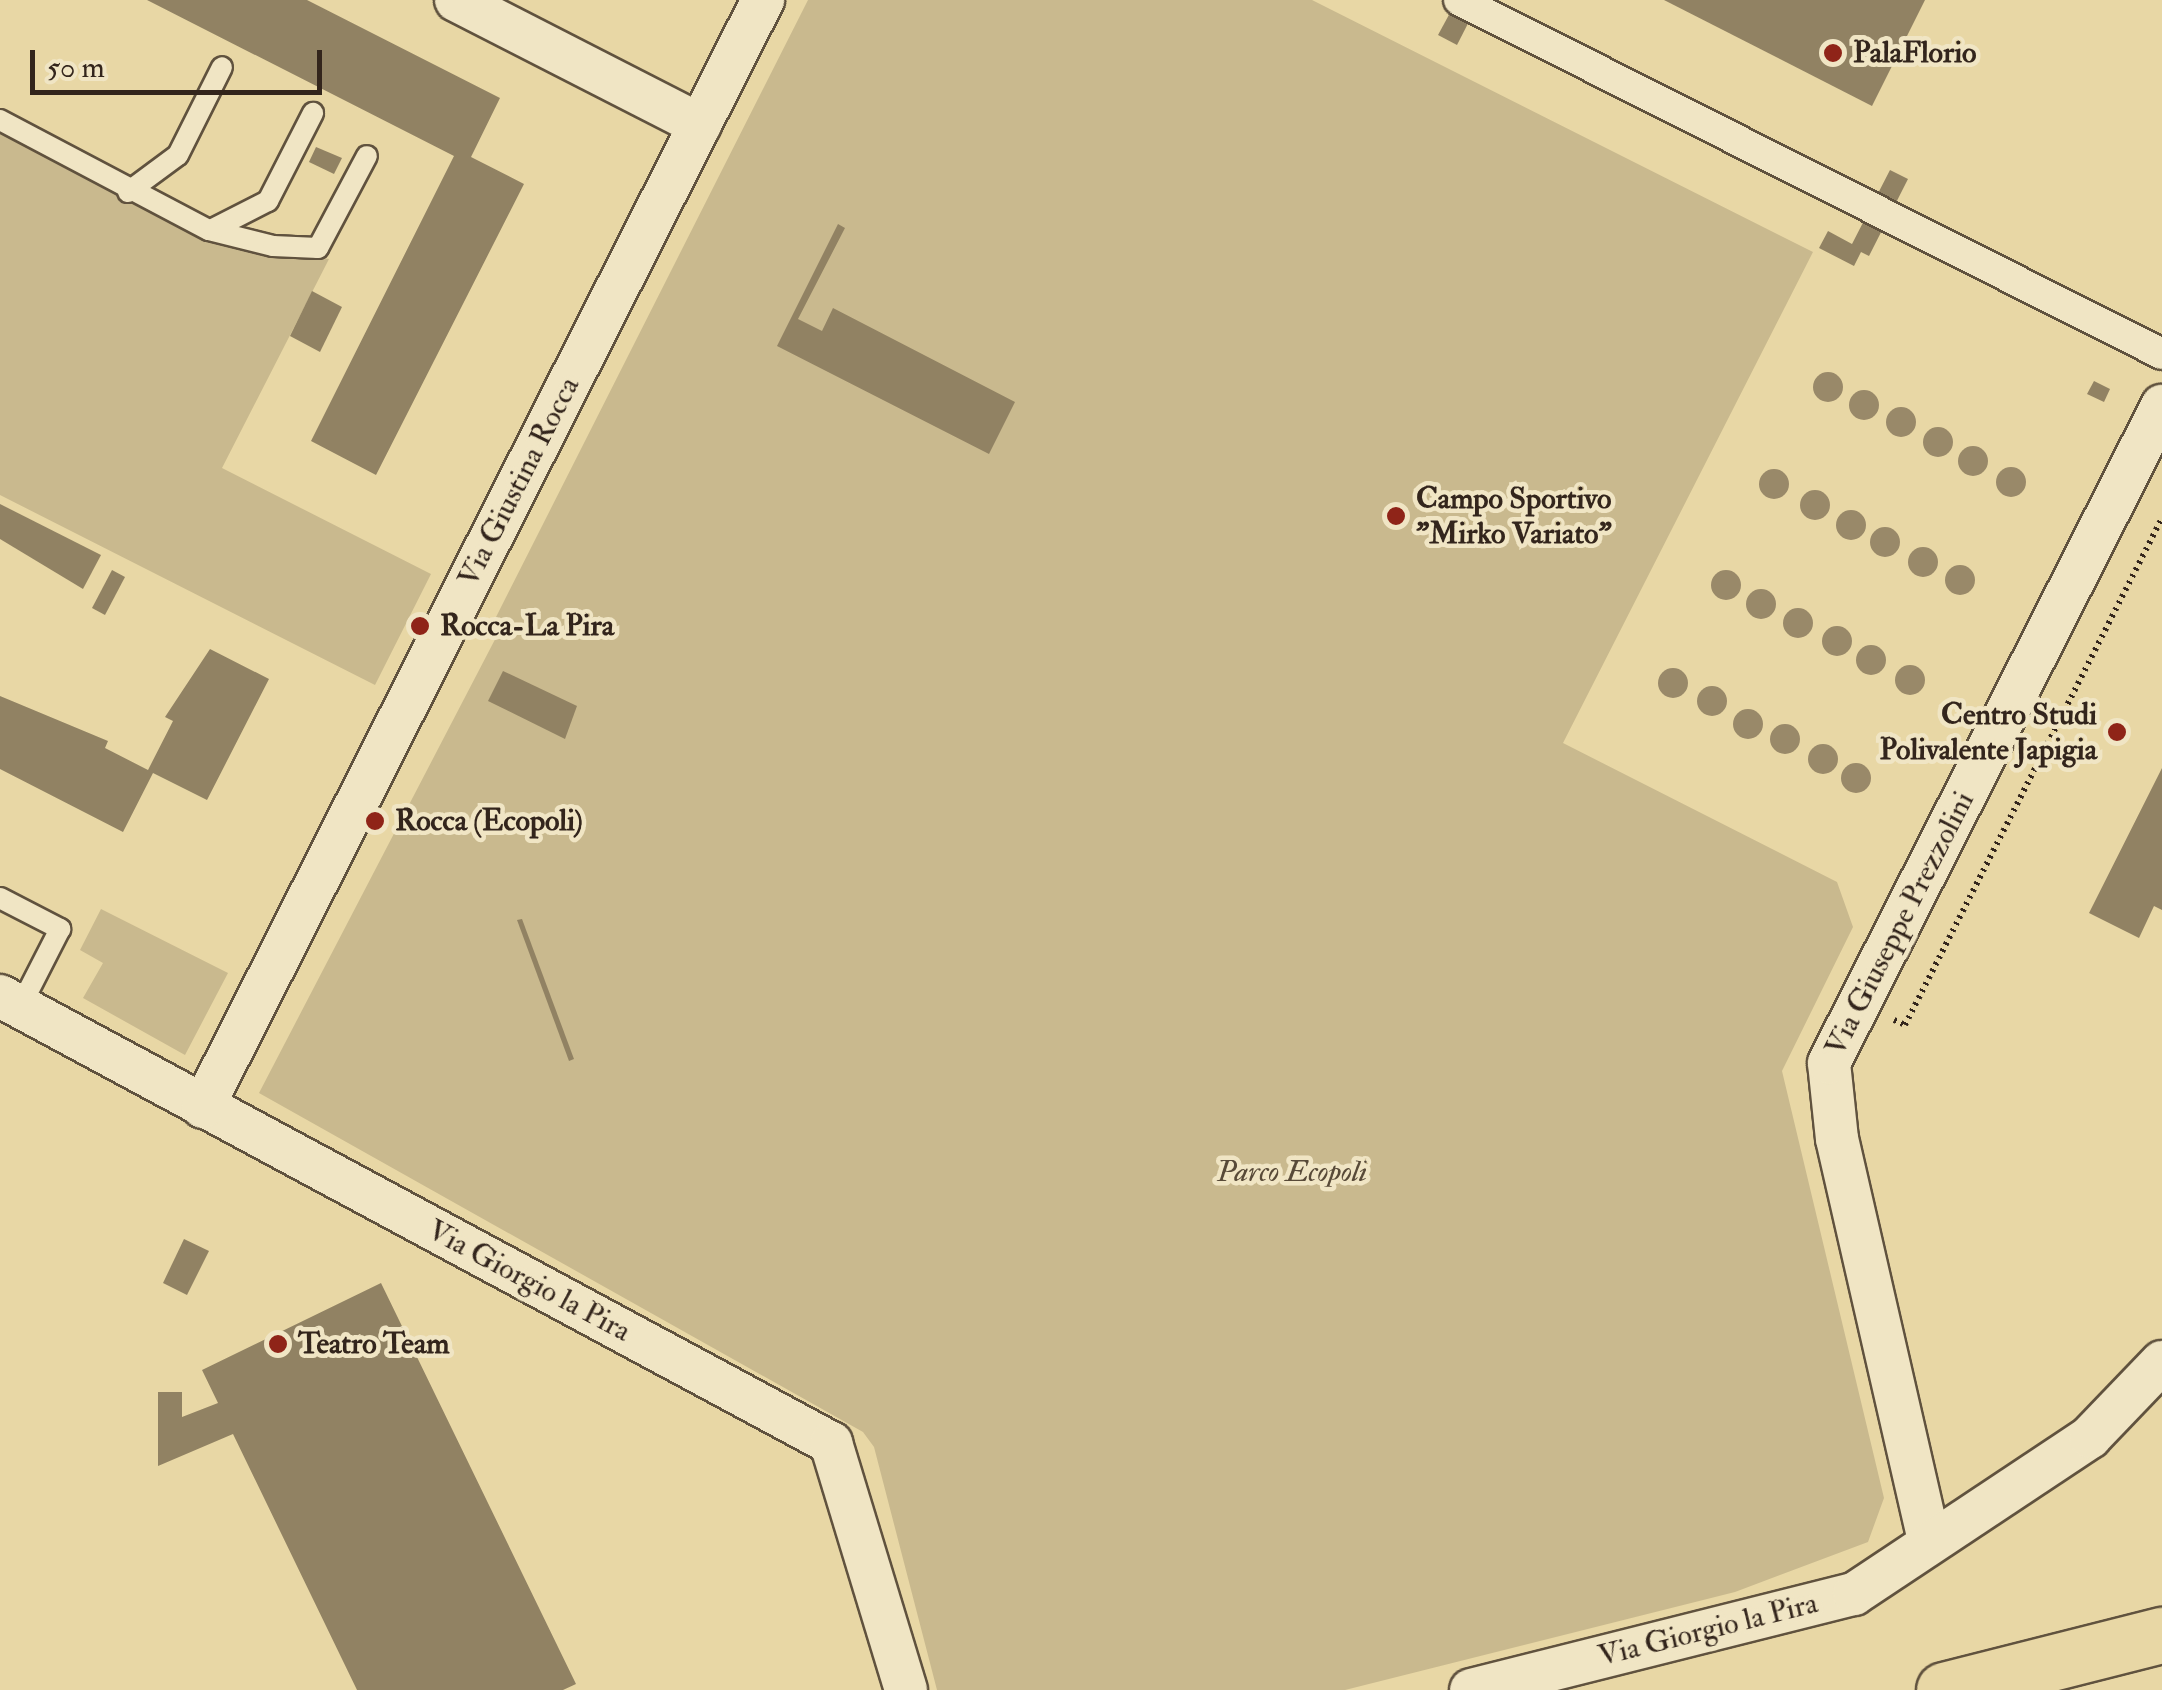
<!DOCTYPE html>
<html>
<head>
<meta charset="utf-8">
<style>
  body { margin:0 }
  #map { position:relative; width:2162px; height:1690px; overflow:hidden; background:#e8d7a5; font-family:"IM FELL Double Pica",serif }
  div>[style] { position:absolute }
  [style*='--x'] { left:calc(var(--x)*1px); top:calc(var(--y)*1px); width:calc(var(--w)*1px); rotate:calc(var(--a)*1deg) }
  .green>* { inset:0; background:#c9b98e }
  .building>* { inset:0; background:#918263 }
  .path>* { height:6px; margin-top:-3px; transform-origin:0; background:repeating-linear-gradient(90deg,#33251c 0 2.5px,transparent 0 7.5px) }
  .roads { filter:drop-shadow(2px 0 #60523e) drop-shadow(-2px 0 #60523e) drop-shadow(0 2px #60523e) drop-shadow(0 -2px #60523e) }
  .service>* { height:20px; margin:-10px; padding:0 10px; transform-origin:10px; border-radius:10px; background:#f0e5c4 }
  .pedestrian>* { height:30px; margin:-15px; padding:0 15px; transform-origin:15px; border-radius:15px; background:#f0e5c4 }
  .minor>* { height:42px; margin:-21px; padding:0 21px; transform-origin:21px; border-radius:21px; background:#f0e5c4 }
  .trunk>* { height:55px; margin:-27.5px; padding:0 27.5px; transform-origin:27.5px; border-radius:27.5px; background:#e8d7a5 }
  .trees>* { width:30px; height:30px; margin:-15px; border-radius:50%; background:#998969 }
  .dots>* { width:28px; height:28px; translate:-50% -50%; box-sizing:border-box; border:5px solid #f0e5c4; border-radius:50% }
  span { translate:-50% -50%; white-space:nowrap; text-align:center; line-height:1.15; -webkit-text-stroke:9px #f0e5c4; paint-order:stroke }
  .poi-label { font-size:30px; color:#33251c; font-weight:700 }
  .left { translate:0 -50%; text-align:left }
  .right { translate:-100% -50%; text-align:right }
  .street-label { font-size:30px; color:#33251c }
  .park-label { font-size:30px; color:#584a38; font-style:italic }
  .scale { position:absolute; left:30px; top:50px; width:292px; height:45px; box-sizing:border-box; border:5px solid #33251c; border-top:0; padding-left:12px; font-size:30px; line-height:35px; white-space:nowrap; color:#33251c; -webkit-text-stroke:8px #f0e5c4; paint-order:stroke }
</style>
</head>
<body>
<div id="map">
  <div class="green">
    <i style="clip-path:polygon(808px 0,1312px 0,1813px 252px,1563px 743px,1837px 882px,1853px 927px,1782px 1071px,1884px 1498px,1868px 1542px,1735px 1592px,1345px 1690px,937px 1690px,874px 1447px,863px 1432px,259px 1093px,502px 626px,494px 621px)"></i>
    <i style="clip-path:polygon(0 131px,208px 240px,329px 259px,222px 468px,431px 574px,375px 685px,0 495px)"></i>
    <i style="clip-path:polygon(101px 909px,228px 973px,185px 1055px,83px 998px,103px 963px,80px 950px)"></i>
  </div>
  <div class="building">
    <i style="clip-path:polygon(147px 0,307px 0,500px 98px,471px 157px,524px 184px,376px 475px,311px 441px,454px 156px)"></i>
    <i style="clip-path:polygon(1457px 0,1480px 0,1457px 45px,1438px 35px)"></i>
    <i style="clip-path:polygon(1664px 0,1925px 0,1872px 106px)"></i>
    <i style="clip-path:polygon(316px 147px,342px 158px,334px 174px,309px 162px)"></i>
    <i style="clip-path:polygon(1890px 170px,1908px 179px,1869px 256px,1861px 252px,1854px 266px,1819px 248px,1828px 231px,1852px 244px)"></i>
    <i style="clip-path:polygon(838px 224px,845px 228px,798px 319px,822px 331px,833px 308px,1015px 402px,989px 454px,777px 346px)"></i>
    <i style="clip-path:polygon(312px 291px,342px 307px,320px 352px,290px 336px)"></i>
    <i style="clip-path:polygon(2094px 381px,2110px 389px,2104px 402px,2087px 394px)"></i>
    <i style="clip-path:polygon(0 504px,101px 555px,83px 589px,0 539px)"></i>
    <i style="clip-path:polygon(112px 570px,125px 577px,105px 615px,92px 608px)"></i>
    <i style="clip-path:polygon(210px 649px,269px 679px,207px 800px,153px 773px,123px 832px,0 769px,0 696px,108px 741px,105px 748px,148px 770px,173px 721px,165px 717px)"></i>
    <i style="clip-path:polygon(503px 671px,577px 706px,565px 739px,488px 701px)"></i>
    <i style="clip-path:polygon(2162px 768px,2162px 910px,2154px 906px,2139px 938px,2089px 913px)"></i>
    <i style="clip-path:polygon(522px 919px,574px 1059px,569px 1061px,517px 920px)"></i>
    <i style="clip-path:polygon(184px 1239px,209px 1251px,187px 1295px,163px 1283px)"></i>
    <i style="clip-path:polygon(381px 1283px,576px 1684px,563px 1690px,357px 1690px,233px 1434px,158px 1466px,158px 1392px,182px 1392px,182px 1417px,218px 1403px,202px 1370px)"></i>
  </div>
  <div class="path">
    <i style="--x:1894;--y:1020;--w:12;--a:24"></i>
    <i style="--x:1905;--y:1025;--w:568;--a:-63.12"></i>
  </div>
  <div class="roads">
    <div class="service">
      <i style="--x:0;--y:120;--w:236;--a:27.8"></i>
      <i style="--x:209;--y:230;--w:66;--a:14"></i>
      <i style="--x:273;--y:246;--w:45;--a:2.5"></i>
      <i style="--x:318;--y:248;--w:104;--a:-62"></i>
      <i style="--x:128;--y:192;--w:62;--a:-36.5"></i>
      <i style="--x:178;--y:155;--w:98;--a:-63.4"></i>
      <i style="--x:211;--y:230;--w:64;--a:-27"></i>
      <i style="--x:268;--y:201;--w:99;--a:-62.9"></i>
      <i style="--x:0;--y:898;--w:68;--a:27.3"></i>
      <i style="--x:60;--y:929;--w:88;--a:117.1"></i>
    </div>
    <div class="pedestrian">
      <i style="--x:1459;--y:0;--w:787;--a:26.73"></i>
    </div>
    <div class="minor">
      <i style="--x:456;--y:0;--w:274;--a:27.1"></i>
      <i style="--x:0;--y:996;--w:944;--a:28.28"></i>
      <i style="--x:831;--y:1443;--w:258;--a:73.1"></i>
      <i style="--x:203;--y:1107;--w:1241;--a:-63.17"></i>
      <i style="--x:1928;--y:1536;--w:407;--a:-102.9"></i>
      <i style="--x:1837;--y:1139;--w:76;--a:-96"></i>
      <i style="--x:1829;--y:1063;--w:737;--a:-63.12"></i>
      <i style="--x:1471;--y:1690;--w:395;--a:-14.1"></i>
      <i style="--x:1854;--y:1594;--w:283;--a:-33.6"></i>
      <i style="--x:2090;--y:1437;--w:104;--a:-46.2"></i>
    </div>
    <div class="trunk">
      <i style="--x:1944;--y:1690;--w:225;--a:-14.2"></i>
    </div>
  </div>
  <div class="trees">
    <i style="left:1828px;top:387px"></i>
    <i style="left:1864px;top:405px"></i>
    <i style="left:1901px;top:422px"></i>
    <i style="left:1938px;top:442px"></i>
    <i style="left:1973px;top:461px"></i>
    <i style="left:2011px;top:482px"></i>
    <i style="left:1774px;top:484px"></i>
    <i style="left:1815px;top:505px"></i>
    <i style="left:1851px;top:525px"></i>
    <i style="left:1885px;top:542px"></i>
    <i style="left:1923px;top:562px"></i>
    <i style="left:1960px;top:580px"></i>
    <i style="left:1726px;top:585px"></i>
    <i style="left:1761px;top:604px"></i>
    <i style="left:1798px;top:623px"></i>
    <i style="left:1837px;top:641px"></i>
    <i style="left:1871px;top:660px"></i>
    <i style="left:1910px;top:680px"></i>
    <i style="left:1673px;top:683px"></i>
    <i style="left:1712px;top:701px"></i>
    <i style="left:1748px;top:724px"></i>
    <i style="left:1785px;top:739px"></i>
    <i style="left:1823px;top:759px"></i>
    <i style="left:1856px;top:778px"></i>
  </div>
  <div class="dots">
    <i style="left:1833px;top:53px;background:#8f2418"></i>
    <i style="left:1396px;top:516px;background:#8f2418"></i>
    <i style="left:420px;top:626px;background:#8f2418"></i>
    <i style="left:2117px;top:732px;background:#8f2418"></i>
    <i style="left:375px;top:821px;background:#8f2418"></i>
    <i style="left:278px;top:1344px;background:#8f2418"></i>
  </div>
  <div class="poi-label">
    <span class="left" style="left:1853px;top:53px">PalaFlorio</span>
    <span class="left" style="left:1416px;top:516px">Campo Sportivo<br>"Mirko Variato"</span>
    <span class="left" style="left:440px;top:626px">Rocca-La Pira</span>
    <span class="right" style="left:2097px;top:732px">Centro Studi<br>Polivalente Japigia</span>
    <span class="left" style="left:395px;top:821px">Rocca (Ecopoli)</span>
    <span class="left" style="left:298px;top:1344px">Teatro Team</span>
  </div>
  <div class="street-label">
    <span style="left:519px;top:482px;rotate:-63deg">Via Giustina Rocca</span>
    <span style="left:1900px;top:924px;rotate:-63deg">Via Giuseppe Prezzolini</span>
    <span style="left:529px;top:1281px;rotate:28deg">Via Giorgio la Pira</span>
    <span style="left:1708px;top:1630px;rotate:-14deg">Via Giorgio la Pira</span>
  </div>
  <div class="park-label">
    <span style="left:1292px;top:1172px">Parco Ecopoli</span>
  </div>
  <div class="scale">50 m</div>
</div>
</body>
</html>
